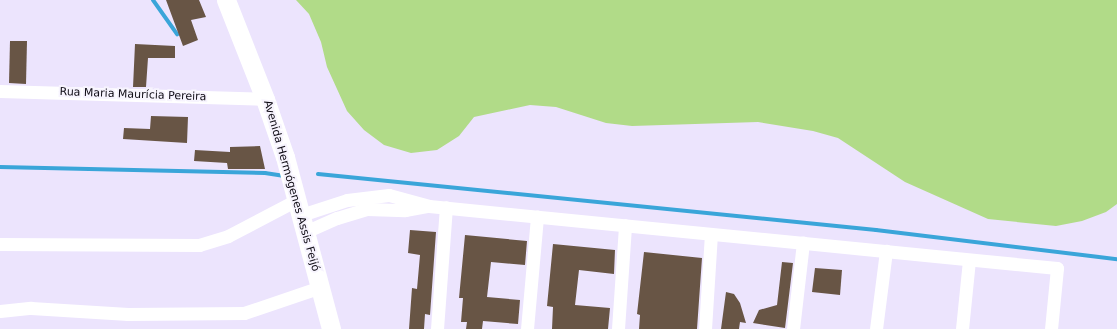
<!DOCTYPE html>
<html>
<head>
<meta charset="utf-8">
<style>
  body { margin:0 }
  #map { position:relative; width:1117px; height:329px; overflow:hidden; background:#ece4fd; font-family:"DejaVu Sans",sans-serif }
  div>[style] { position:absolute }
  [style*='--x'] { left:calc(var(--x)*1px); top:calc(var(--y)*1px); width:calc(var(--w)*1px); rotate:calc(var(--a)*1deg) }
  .green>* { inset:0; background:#b1db88 }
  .stream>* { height:4px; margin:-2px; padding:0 2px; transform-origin:2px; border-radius:2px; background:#3aa5d9 }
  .building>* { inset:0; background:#685545 }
  .minor>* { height:13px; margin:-6.5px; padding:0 6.5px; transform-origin:6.5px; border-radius:6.5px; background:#fff }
  .secondary>* { height:19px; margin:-9.5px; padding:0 9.5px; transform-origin:9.5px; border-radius:9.5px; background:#fff }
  span { translate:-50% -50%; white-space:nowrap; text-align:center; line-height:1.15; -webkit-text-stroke:4px #f7f4fe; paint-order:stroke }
  .street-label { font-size:11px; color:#0e0b14 }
</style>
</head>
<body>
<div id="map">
  <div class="green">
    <i style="clip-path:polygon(296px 0,1117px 0,1117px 204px,1106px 212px,1082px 221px,1056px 226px,988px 219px,905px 182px,838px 138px,813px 131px,758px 122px,632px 126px,606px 123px,556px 107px,530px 105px,474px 117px,459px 136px,437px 150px,411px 153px,384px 145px,364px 130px,347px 111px,327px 67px,321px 42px,309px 14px)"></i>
  </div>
  <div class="stream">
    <i style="--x:153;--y:0;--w:42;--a:54.8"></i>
    <i style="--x:0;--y:167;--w:265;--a:1.3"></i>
    <i style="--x:265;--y:173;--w:18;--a:9"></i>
    <i style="--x:318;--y:174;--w:561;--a:5.73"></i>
    <i style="--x:876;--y:230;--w:243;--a:6.9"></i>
  </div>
  <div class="building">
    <i style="clip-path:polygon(166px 0,199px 0,206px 17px,191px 20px,198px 40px,183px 46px)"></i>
    <i style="clip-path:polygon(10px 41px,27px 41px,26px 84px,9px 83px)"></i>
    <i style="clip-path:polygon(135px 44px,175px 46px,175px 58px,148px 58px,146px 87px,133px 87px)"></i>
    <i style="clip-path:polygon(151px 116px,188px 117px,187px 143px,123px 139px,124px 128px,150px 129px)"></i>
    <i style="clip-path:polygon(260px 146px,265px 169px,228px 169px,227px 163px,194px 161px,195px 150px,230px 152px,230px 147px)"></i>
    <i style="clip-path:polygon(410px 230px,436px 232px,430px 315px,425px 314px,424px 329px,409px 329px,412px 288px,417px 289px,420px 255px,408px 253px)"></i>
    <i style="clip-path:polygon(465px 235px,527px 241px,525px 265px,491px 262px,487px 297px,520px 300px,518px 324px,483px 321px,482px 329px,466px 329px,467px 322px,461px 322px,463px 298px,459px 298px)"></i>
    <i style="clip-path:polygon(553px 244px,615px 250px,614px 274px,579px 270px,575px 305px,610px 308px,608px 329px,552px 329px,553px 307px,547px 306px)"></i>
    <i style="clip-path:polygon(644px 252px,702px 258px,697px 329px,639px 329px,640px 315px,637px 314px)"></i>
    <i style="clip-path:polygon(782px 262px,793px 263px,785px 328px,753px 323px,759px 310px,777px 305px)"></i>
    <i style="clip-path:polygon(815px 268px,842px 270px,840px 295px,812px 292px)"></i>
    <i style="clip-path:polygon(726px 292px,734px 294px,740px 303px,746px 323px,740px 322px,739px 329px,721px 329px)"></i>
  </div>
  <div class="minor">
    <i style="--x:0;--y:91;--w:265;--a:1.7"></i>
    <i style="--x:301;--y:215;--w:48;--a:-18.1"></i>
    <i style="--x:347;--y:200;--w:42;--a:-6.8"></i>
    <i style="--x:389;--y:195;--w:41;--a:15.4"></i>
    <i style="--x:429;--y:206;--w:631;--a:5.64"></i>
    <i style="--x:1057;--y:268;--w:61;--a:95.6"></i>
    <i style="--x:305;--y:232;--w:35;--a:-24"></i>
    <i style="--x:337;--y:218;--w:31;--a:-17"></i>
    <i style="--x:367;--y:209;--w:38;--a:2"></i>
    <i style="--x:405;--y:210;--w:22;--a:-10"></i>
    <i style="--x:0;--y:244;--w:199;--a:0.3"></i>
    <i style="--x:199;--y:245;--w:30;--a:-17"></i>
    <i style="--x:228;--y:236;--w:78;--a:-27.6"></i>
    <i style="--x:0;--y:311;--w:31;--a:-6"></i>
    <i style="--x:31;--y:308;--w:97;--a:3.5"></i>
    <i style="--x:128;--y:314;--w:116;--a:-0.5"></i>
    <i style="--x:244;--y:313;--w:81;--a:-18.7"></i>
    <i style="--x:437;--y:329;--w:122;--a:-85.8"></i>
    <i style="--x:527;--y:329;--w:113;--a:-84.9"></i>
    <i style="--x:618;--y:329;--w:104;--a:-86.1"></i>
    <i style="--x:705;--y:329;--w:95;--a:-86.4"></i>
    <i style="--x:793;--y:329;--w:87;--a:-83.4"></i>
    <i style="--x:876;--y:329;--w:79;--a:-82.7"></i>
    <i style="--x:962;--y:329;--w:69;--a:-84.2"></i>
  </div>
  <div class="secondary">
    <i style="--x:226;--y:0;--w:106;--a:68.5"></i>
    <i style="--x:265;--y:99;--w:61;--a:71"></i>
    <i style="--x:285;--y:157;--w:178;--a:75"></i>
  </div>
  <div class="street-label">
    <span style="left:133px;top:95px;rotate:2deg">Rua Maria Maurícia Pereira</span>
    <span style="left:291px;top:186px;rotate:74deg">Avenida Hermógenes Assis Feijó</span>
  </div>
</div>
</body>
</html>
